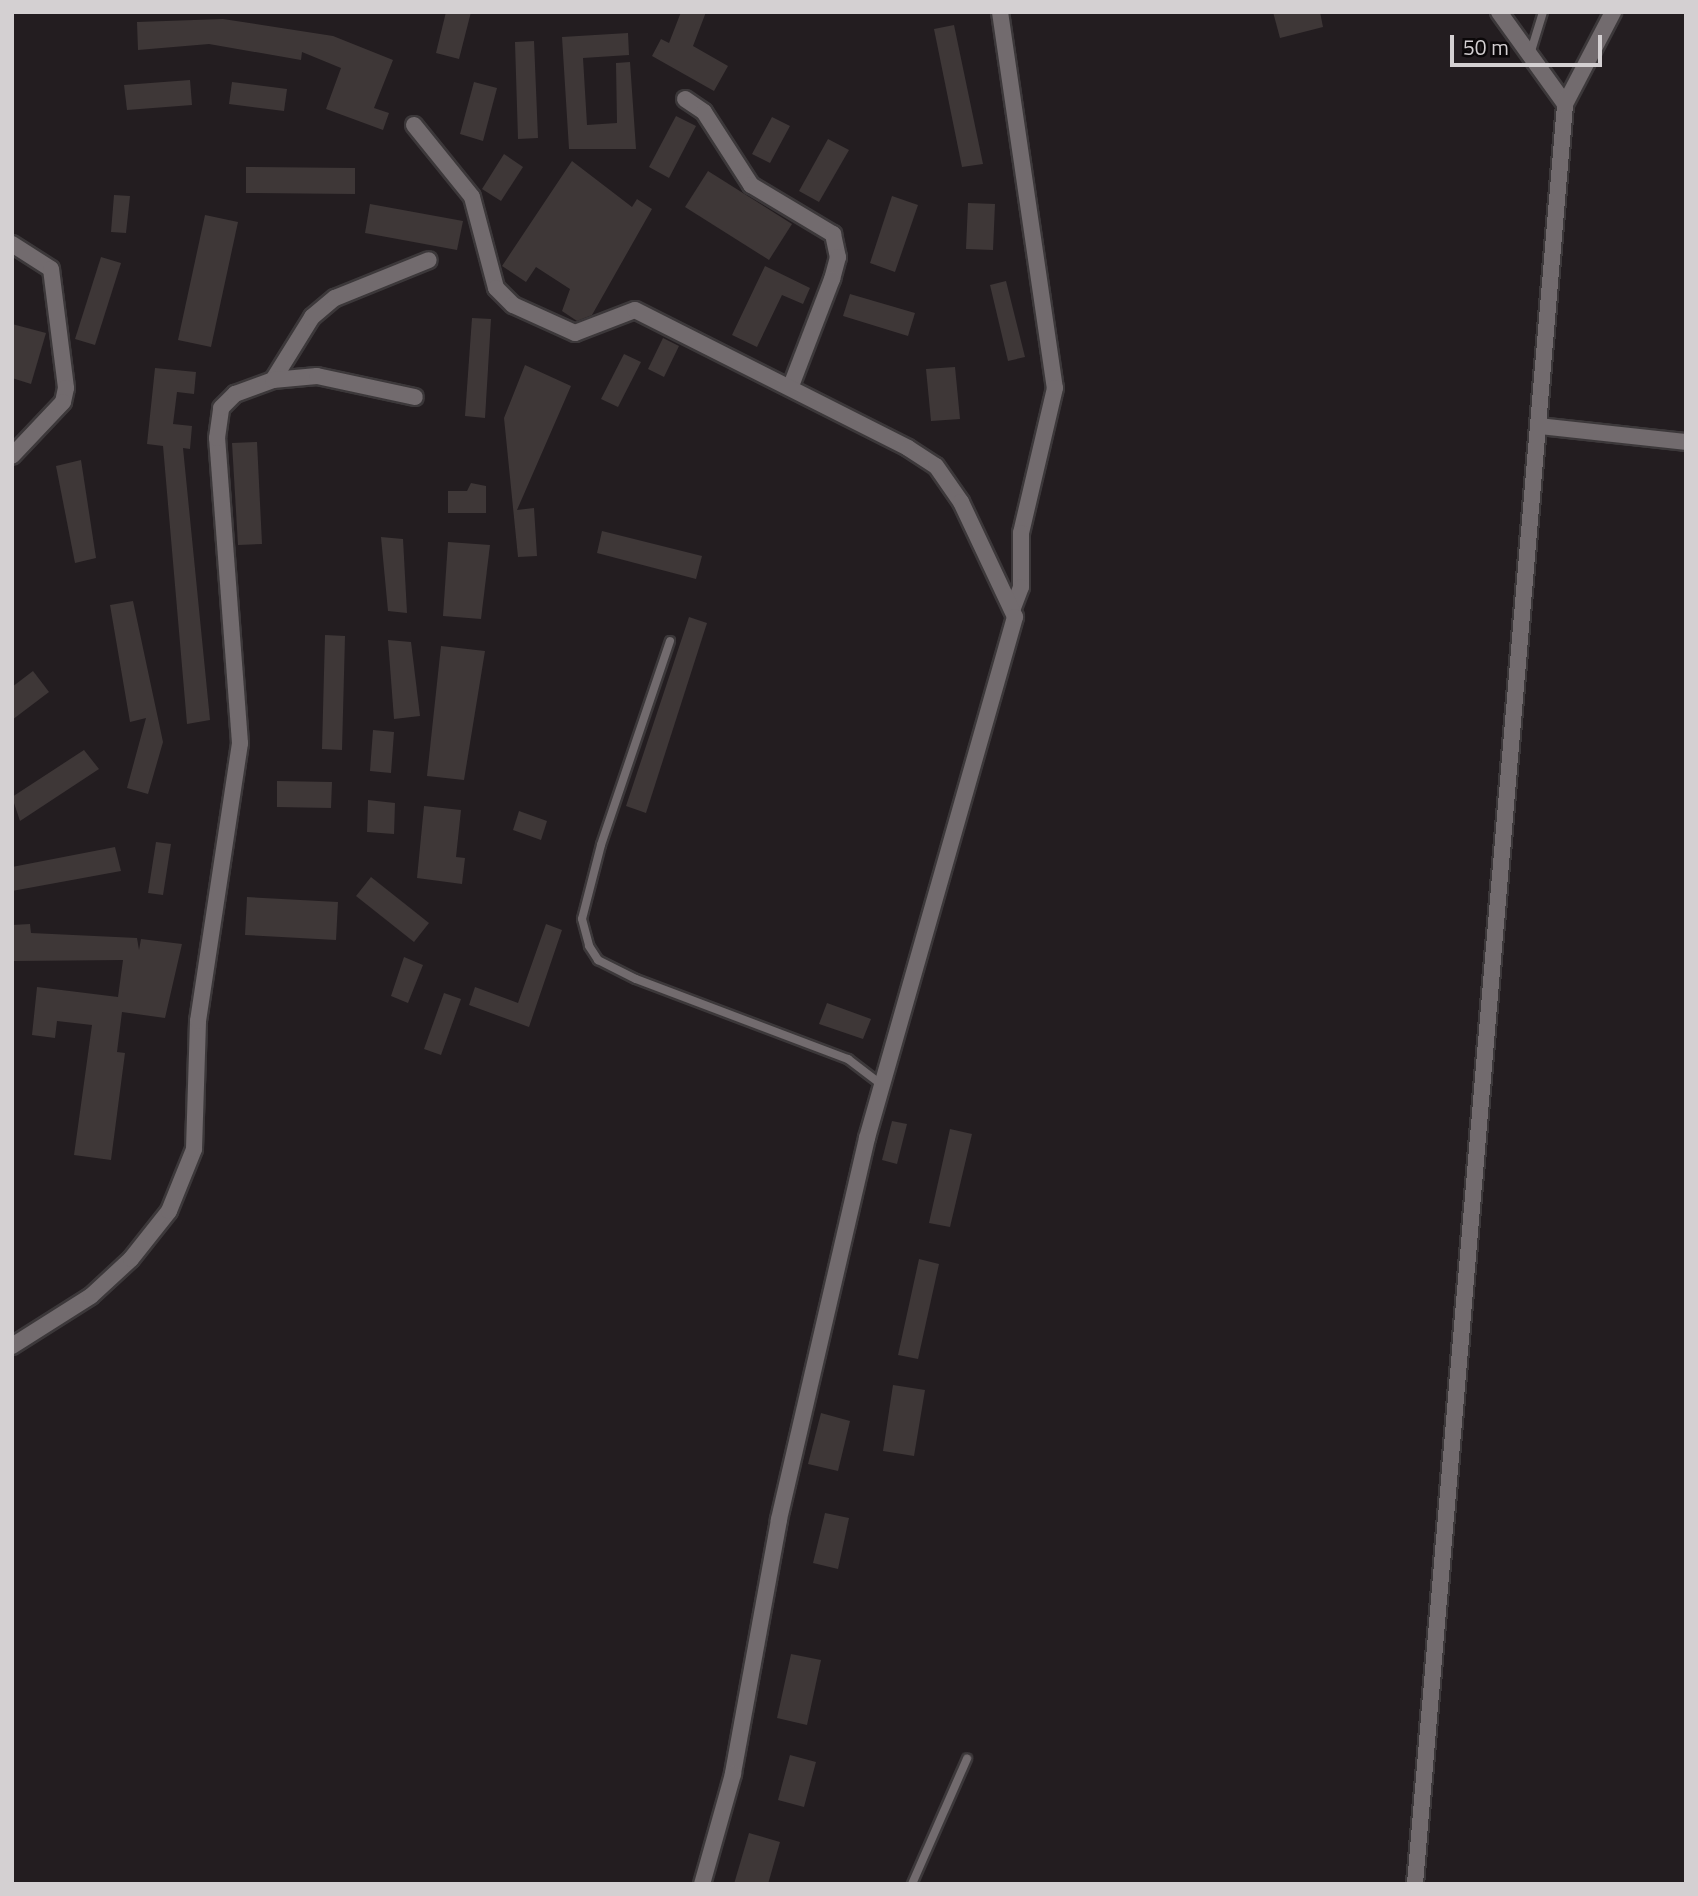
<!DOCTYPE html>
<html>
<head>
<meta charset="utf-8">
<style>
  body { margin:0 }
  #map { position:relative; width:1698px; height:1896px; overflow:hidden; background:#231d20; font-family:"Titillium Web",sans-serif }
  div>[style] { position:absolute }
  [style*='--x'] { left:calc(var(--x)*1px); top:calc(var(--y)*1px); width:calc(var(--w)*1px); rotate:calc(var(--a)*1deg) }
  .building>* { inset:0; background:#3e3737 }
  .roads { filter:drop-shadow(2px 0 #3c383a) drop-shadow(-2px 0 #3c383a) drop-shadow(0 2px #3c383a) drop-shadow(0 -2px #3c383a) }
  .lane>* { height:8px; margin:-4px; padding:0 4px; transform-origin:4px; border-radius:4px; background:#726b6e }
  .street>* { height:16px; margin:-8px; padding:0 8px; transform-origin:8px; border-radius:8px; background:#726b6e }
  span { translate:-50% -50%; white-space:nowrap; text-align:center; line-height:1.15; -webkit-text-stroke:6px #0b0809; paint-order:stroke }
  .frame { position:absolute; inset:0; border:14px solid #d4d0d2; pointer-events:none }
  .scale { position:absolute; left:1450px; top:35px; width:152px; height:32px; box-sizing:border-box; border:4px solid #d4d0d2; border-top:0; padding-left:9px; font-size:21px; line-height:24px; white-space:nowrap; color:#d4d0d2; -webkit-text-stroke:5px #0b0809; paint-order:stroke }
</style>
</head>
<body>
<div id="map">
  <div class="building">
    <i style="clip-path:polygon(446px 12px,471px 12px,459px 59px,436px 53px)"></i>
    <i style="clip-path:polygon(681px 12px,706px 12px,693px 46px,728px 66px,714px 91px,652px 56px,661px 39px,669px 43px)"></i>
    <i style="clip-path:polygon(1273px 12px,1320px 12px,1323px 27px,1280px 38px)"></i>
    <i style="clip-path:polygon(223px 19px,333px 36px,393px 60px,374px 108px,389px 113px,383px 130px,326px 109px,341px 68px,302px 52px,301px 60px,209px 44px,138px 50px,137px 22px)"></i>
    <i style="clip-path:polygon(954px 25px,983px 164px,962px 167px,934px 29px)"></i>
    <i style="clip-path:polygon(628px 33px,629px 55px,583px 58px,587px 125px,617px 123px,616px 63px,630px 62px,636px 149px,569px 149px,562px 37px)"></i>
    <i style="clip-path:polygon(534px 41px,538px 138px,518px 139px,515px 42px)"></i>
    <i style="clip-path:polygon(190px 80px,192px 105px,127px 110px,124px 85px)"></i>
    <i style="clip-path:polygon(232px 82px,287px 89px,284px 111px,229px 104px)"></i>
    <i style="clip-path:polygon(474px 82px,497px 88px,483px 141px,460px 134px)"></i>
    <i style="clip-path:polygon(676px 116px,696px 126px,669px 178px,649px 167px)"></i>
    <i style="clip-path:polygon(772px 117px,790px 126px,770px 163px,752px 154px)"></i>
    <i style="clip-path:polygon(828px 139px,849px 150px,819px 202px,799px 191px)"></i>
    <i style="clip-path:polygon(504px 154px,523px 167px,501px 201px,482px 189px)"></i>
    <i style="clip-path:polygon(572px 161px,632px 207px,637px 199px,652px 209px,592px 315px,577px 321px,562px 311px,570px 289px,536px 267px,526px 282px,502px 266px)"></i>
    <i style="clip-path:polygon(246px 167px,355px 168px,355px 194px,246px 193px)"></i>
    <i style="clip-path:polygon(708px 171px,792px 224px,769px 260px,685px 207px)"></i>
    <i style="clip-path:polygon(114px 195px,130px 196px,126px 233px,111px 232px)"></i>
    <i style="clip-path:polygon(892px 196px,918px 205px,895px 272px,870px 263px)"></i>
    <i style="clip-path:polygon(968px 203px,995px 204px,993px 250px,966px 249px)"></i>
    <i style="clip-path:polygon(370px 204px,463px 221px,457px 250px,365px 233px)"></i>
    <i style="clip-path:polygon(205px 215px,238px 222px,211px 347px,178px 340px)"></i>
    <i style="clip-path:polygon(101px 257px,121px 263px,95px 345px,75px 339px)"></i>
    <i style="clip-path:polygon(765px 266px,810px 288px,803px 304px,782px 295px,757px 347px,732px 335px)"></i>
    <i style="clip-path:polygon(1006px 281px,1025px 357px,1008px 361px,990px 285px)"></i>
    <i style="clip-path:polygon(850px 294px,915px 313px,908px 336px,843px 316px)"></i>
    <i style="clip-path:polygon(472px 318px,491px 319px,485px 418px,465px 416px)"></i>
    <i style="clip-path:polygon(12px 324px,46px 333px,31px 384px,12px 378px)"></i>
    <i style="clip-path:polygon(663px 338px,679px 346px,664px 377px,648px 369px)"></i>
    <i style="clip-path:polygon(624px 354px,641px 362px,618px 407px,601px 399px)"></i>
    <i style="clip-path:polygon(525px 365px,571px 386px,517px 510px,534px 508px,537px 556px,518px 557px,504px 418px)"></i>
    <i style="clip-path:polygon(955px 367px,960px 419px,931px 421px,926px 369px)"></i>
    <i style="clip-path:polygon(155px 368px,196px 372px,194px 394px,177px 392px,173px 424px,192px 426px,190px 449px,183px 448px,210px 720px,187px 724px,163px 446px,147px 444px)"></i>
    <i style="clip-path:polygon(257px 442px,262px 544px,238px 545px,232px 443px)"></i>
    <i style="clip-path:polygon(81px 460px,96px 558px,75px 563px,56px 466px)"></i>
    <i style="clip-path:polygon(471px 483px,486px 486px,486px 513px,448px 513px,448px 491px,467px 491px)"></i>
    <i style="clip-path:polygon(602px 531px,702px 556px,696px 579px,597px 553px)"></i>
    <i style="clip-path:polygon(381px 537px,403px 539px,407px 613px,388px 611px)"></i>
    <i style="clip-path:polygon(448px 542px,490px 545px,481px 619px,443px 616px)"></i>
    <i style="clip-path:polygon(133px 601px,163px 742px,148px 794px,127px 788px,146px 718px,130px 722px,110px 605px)"></i>
    <i style="clip-path:polygon(689px 617px,707px 623px,646px 813px,626px 806px)"></i>
    <i style="clip-path:polygon(325px 635px,345px 636px,342px 750px,322px 749px)"></i>
    <i style="clip-path:polygon(388px 640px,411px 642px,420px 716px,394px 719px)"></i>
    <i style="clip-path:polygon(441px 646px,485px 651px,464px 780px,427px 776px)"></i>
    <i style="clip-path:polygon(33px 671px,49px 692px,12px 720px,12px 687px)"></i>
    <i style="clip-path:polygon(373px 730px,394px 732px,391px 773px,370px 771px)"></i>
    <i style="clip-path:polygon(84px 750px,99px 769px,20px 821px,12px 797px)"></i>
    <i style="clip-path:polygon(277px 781px,332px 782px,331px 808px,277px 807px)"></i>
    <i style="clip-path:polygon(368px 800px,395px 803px,394px 834px,367px 832px)"></i>
    <i style="clip-path:polygon(424px 806px,461px 810px,456px 857px,465px 858px,462px 884px,417px 878px)"></i>
    <i style="clip-path:polygon(519px 811px,547px 821px,541px 840px,513px 830px)"></i>
    <i style="clip-path:polygon(156px 842px,171px 844px,163px 895px,148px 893px)"></i>
    <i style="clip-path:polygon(115px 847px,121px 871px,12px 891px,12px 867px)"></i>
    <i style="clip-path:polygon(371px 877px,429px 923px,414px 942px,356px 896px)"></i>
    <i style="clip-path:polygon(247px 897px,338px 902px,336px 940px,245px 935px)"></i>
    <i style="clip-path:polygon(30px 924px,31px 933px,137px 938px,139px 950px,141px 939px,182px 944px,165px 1018px,122px 1012px,117px 1052px,125px 1053px,111px 1160px,74px 1155px,92px 1025px,57px 1021px,55px 1038px,32px 1035px,37px 987px,118px 997px,123px 960px,14px 961px,12px 925px)"></i>
    <i style="clip-path:polygon(546px 924px,562px 930px,529px 1027px,469px 1005px,475px 987px,518px 1003px)"></i>
    <i style="clip-path:polygon(404px 957px,423px 965px,408px 1003px,391px 996px)"></i>
    <i style="clip-path:polygon(444px 993px,461px 999px,441px 1055px,424px 1049px)"></i>
    <i style="clip-path:polygon(827px 1003px,871px 1019px,863px 1039px,819px 1024px)"></i>
    <i style="clip-path:polygon(892px 1121px,907px 1124px,897px 1164px,882px 1160px)"></i>
    <i style="clip-path:polygon(950px 1129px,972px 1134px,950px 1227px,929px 1223px)"></i>
    <i style="clip-path:polygon(919px 1259px,939px 1264px,918px 1359px,898px 1355px)"></i>
    <i style="clip-path:polygon(893px 1385px,925px 1390px,914px 1456px,883px 1451px)"></i>
    <i style="clip-path:polygon(821px 1413px,850px 1421px,838px 1471px,808px 1464px)"></i>
    <i style="clip-path:polygon(825px 1513px,849px 1518px,838px 1569px,813px 1563px)"></i>
    <i style="clip-path:polygon(791px 1654px,821px 1660px,807px 1725px,777px 1718px)"></i>
    <i style="clip-path:polygon(790px 1755px,816px 1762px,804px 1807px,778px 1800px)"></i>
    <i style="clip-path:polygon(749px 1833px,780px 1842px,768px 1884px,734px 1884px)"></i>
  </div>
  <div class="roads">
    <div class="lane">
      <i style="--x:1531;--y:51;--w:41;--a:-72.9"></i>
      <i style="--x:670;--y:641;--w:215;--a:108.7"></i>
      <i style="--x:601;--y:845;--w:76;--a:104.4"></i>
      <i style="--x:582;--y:919;--w:28;--a:75"></i>
      <i style="--x:589;--y:946;--w:17;--a:57"></i>
      <i style="--x:598;--y:960;--w:42;--a:26.6"></i>
      <i style="--x:636;--y:979;--w:227;--a:20.7"></i>
      <i style="--x:848;--y:1059;--w:43;--a:37.4"></i>
      <i style="--x:912;--y:1884;--w:137;--a:-66.3"></i>
    </div>
    <div class="street">
      <i style="--x:1000;--y:12;--w:380;--a:81.7"></i>
      <i style="--x:1055;--y:388;--w:149;--a:103.2"></i>
      <i style="--x:1021;--y:533;--w:54;--a:90"></i>
      <i style="--x:1021;--y:587;--w:22;--a:111"></i>
      <i style="--x:1499;--y:12;--w:113;--a:54.3"></i>
      <i style="--x:685;--y:99;--w:23;--a:34"></i>
      <i style="--x:704;--y:112;--w:87;--a:57.2"></i>
      <i style="--x:751;--y:185;--w:96;--a:30.9"></i>
      <i style="--x:833;--y:234;--w:24;--a:78"></i>
      <i style="--x:838;--y:257;--w:23;--a:105"></i>
      <i style="--x:832;--y:279;--w:115;--a:111"></i>
      <i style="--x:414;--y:125;--w:92;--a:51.1"></i>
      <i style="--x:472;--y:197;--w:94;--a:75.2"></i>
      <i style="--x:496;--y:288;--w:24;--a:45"></i>
      <i style="--x:513;--y:305;--w:68;--a:24.3"></i>
      <i style="--x:575;--y:333;--w:64;--a:-21"></i>
      <i style="--x:635;--y:310;--w:306;--a:26.8"></i>
      <i style="--x:908;--y:448;--w:33;--a:33"></i>
      <i style="--x:936;--y:466;--w:44;--a:55.2"></i>
      <i style="--x:961;--y:502;--w:127;--a:64.8"></i>
      <i style="--x:1015;--y:617;--w:542;--a:105.86"></i>
      <i style="--x:867;--y:1138;--w:392;--a:103"></i>
      <i style="--x:779;--y:1520;--w:258;--a:100.3"></i>
      <i style="--x:733;--y:1774;--w:114;--a:105.7"></i>
      <i style="--x:12;--y:244;--w:46;--a:32.7"></i>
      <i style="--x:51;--y:269;--w:120;--a:82.8"></i>
      <i style="--x:66;--y:388;--w:14;--a:102"></i>
      <i style="--x:63;--y:402;--w:74;--a:133.4"></i>
      <i style="--x:273;--y:380;--w:74;--a:-58.2"></i>
      <i style="--x:312;--y:317;--w:30;--a:-40"></i>
      <i style="--x:335;--y:298;--w:101;--a:-22"></i>
      <i style="--x:1539;--y:426;--w:148;--a:6.2"></i>
      <i style="--x:12;--y:1346;--w:93;--a:-32.3"></i>
      <i style="--x:91;--y:1296;--w:54;--a:-42.8"></i>
      <i style="--x:131;--y:1259;--w:61;--a:-51.6"></i>
      <i style="--x:169;--y:1211;--w:67;--a:-68"></i>
      <i style="--x:194;--y:1149;--w:128;--a:-88.2"></i>
      <i style="--x:198;--y:1021;--w:281;--a:-81.4"></i>
      <i style="--x:240;--y:743;--w:306;--a:-94.3"></i>
      <i style="--x:217;--y:438;--w:30;--a:-82"></i>
      <i style="--x:221;--y:408;--w:20;--a:-45"></i>
      <i style="--x:235;--y:394;--w:40;--a:-20.2"></i>
      <i style="--x:273;--y:380;--w:44;--a:-5.2"></i>
      <i style="--x:317;--y:376;--w:100;--a:12.1"></i>
      <i style="--x:1415;--y:1884;--w:1786;--a:-85.18"></i>
      <i style="--x:1565;--y:104;--w:104;--a:-62.4"></i>
    </div>
  </div>
  <div class="frame"></div>
  <div class="scale">50 m</div>
</div>
</body>
</html>
